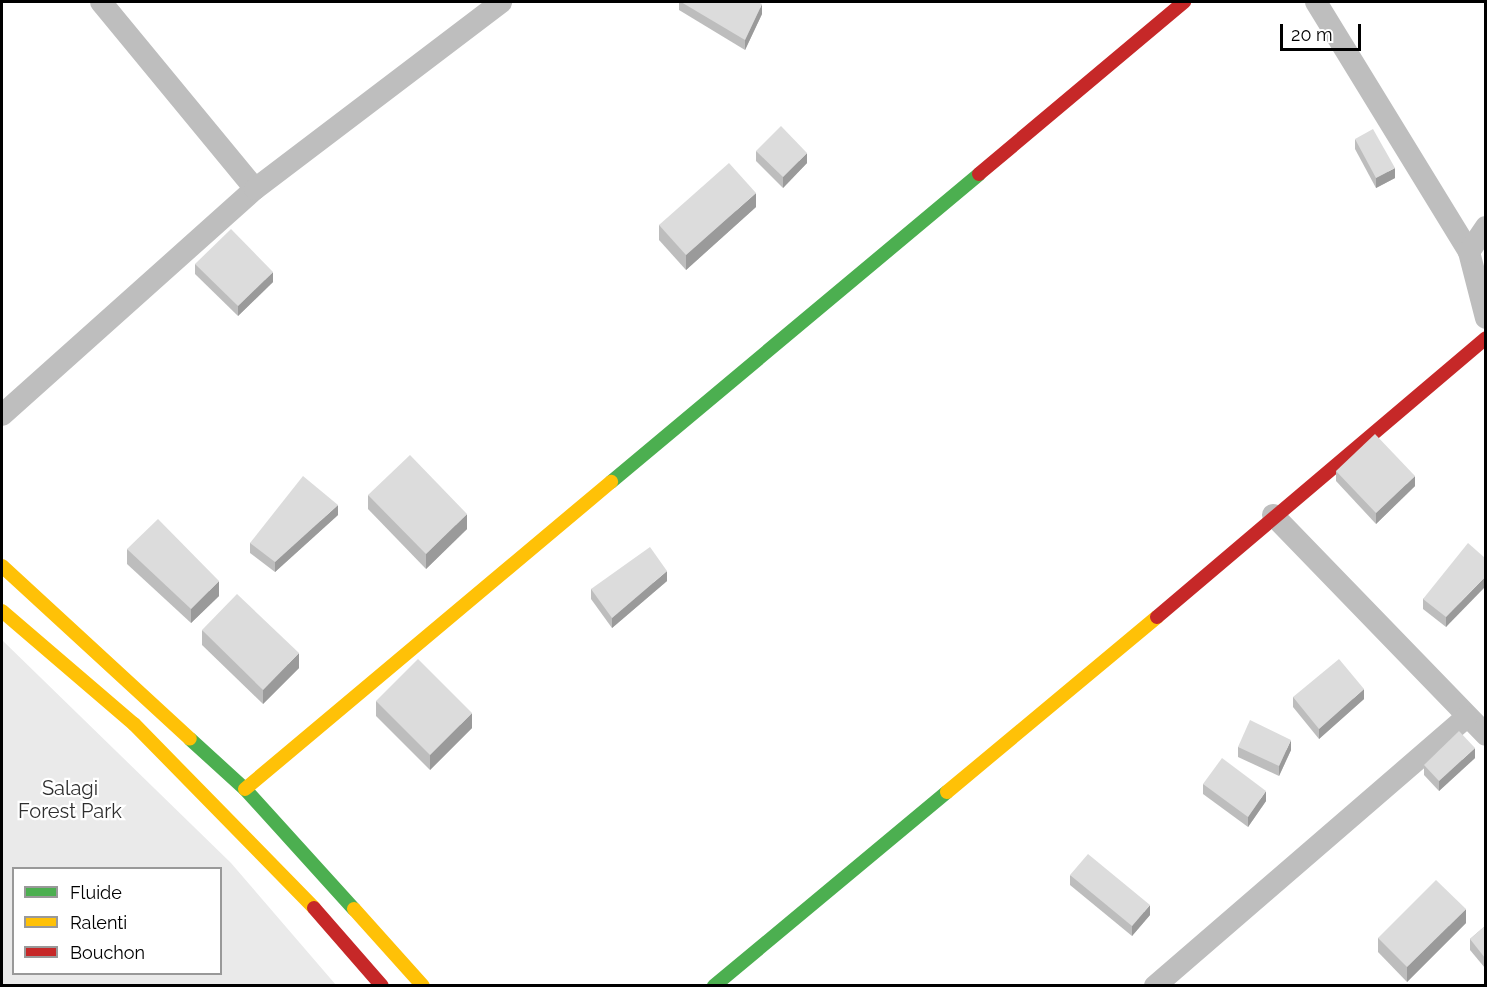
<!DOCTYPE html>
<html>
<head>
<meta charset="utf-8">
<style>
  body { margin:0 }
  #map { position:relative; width:1487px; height:987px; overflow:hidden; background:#fff; font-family:Raleway,sans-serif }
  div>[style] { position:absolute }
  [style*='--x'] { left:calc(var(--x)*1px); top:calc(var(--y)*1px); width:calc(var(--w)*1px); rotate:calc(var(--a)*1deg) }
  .green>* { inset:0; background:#eaeaea }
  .street>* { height:22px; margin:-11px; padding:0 11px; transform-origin:11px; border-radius:11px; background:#bebebe }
  .fast>* { height:14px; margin:-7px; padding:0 7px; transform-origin:7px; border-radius:7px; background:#4caf50 }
  .slow>* { height:14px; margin:-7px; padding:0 7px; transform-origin:7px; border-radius:7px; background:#ffc107 }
  .jam>* { height:14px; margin:-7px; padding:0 7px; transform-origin:7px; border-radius:7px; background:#c62828 }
  .wall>* { inset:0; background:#bdbdbd }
  .shaded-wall>* { inset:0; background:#9a9a9a }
  .building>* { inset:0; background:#dcdcdc }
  span { translate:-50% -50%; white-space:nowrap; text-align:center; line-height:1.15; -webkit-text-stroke:4.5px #fff; paint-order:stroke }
  .park-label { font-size:20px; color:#2f2f2f }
  .frame { position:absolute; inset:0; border:3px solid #000; pointer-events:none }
  .legend { position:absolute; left:12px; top:867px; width:210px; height:108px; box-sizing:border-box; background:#fff; border:2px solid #999; margin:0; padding:8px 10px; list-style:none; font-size:18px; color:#000 }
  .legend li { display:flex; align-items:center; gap:12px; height:30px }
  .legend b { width:30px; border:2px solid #999 }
  .scale { position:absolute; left:1280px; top:24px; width:81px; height:27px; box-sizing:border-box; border:3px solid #000; border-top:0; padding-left:8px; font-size:18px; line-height:21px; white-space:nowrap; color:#000; -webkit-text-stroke:4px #fff; paint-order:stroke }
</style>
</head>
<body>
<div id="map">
  <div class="green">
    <i style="clip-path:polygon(evenodd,2px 640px,231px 863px,336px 985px,2px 985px,2px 640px,14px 868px,220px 868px,220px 974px,14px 974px,14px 868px)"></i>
  </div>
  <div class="street">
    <i style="--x:101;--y:2;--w:242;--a:50.5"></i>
    <i style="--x:1316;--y:2;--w:293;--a:58.5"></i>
    <i style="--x:1469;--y:252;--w:68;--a:75.6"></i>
    <i style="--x:1469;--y:252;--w:30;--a:-56"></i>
    <i style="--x:2;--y:415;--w:339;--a:-41.8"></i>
    <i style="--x:255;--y:189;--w:309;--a:-37.2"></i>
    <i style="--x:1273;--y:515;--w:306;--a:45.9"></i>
    <i style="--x:1155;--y:986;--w:411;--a:-40.8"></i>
  </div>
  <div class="fast">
    <i style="--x:611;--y:482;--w:480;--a:-39.9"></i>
    <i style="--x:190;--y:739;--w:74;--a:42.3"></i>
    <i style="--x:245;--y:789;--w:162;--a:47.8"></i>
    <i style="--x:714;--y:986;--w:303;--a:-39.8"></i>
  </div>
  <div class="slow">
    <i style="--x:2;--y:566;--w:255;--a:42.6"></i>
    <i style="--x:2;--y:611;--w:174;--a:40.6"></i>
    <i style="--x:134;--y:724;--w:257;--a:45.6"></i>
    <i style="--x:245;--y:789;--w:478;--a:-40"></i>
    <i style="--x:947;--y:792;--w:273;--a:-39.8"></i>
    <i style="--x:354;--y:909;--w:103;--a:48.1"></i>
  </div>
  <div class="jam">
    <i style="--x:979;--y:174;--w:268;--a:-40"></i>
    <i style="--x:1157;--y:617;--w:431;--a:-40.3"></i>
    <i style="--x:314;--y:908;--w:103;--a:48.9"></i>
  </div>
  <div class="wall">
    <i style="clip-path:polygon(679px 2px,758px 2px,762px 14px,745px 50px,679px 10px)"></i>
    <i style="clip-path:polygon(1355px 139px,1395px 178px,1376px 188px,1355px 149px)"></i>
    <i style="clip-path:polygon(756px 151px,807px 163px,783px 188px,756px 161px)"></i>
    <i style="clip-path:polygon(756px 207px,686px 270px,659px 240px,659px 225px)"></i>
    <i style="clip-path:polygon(195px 264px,273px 282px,238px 316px,195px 274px)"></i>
    <i style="clip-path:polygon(1336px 471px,1415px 486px,1376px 524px,1336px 481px)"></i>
    <i style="clip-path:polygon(368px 495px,467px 529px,426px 569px,368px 509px)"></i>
    <i style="clip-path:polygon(338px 515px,275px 572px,250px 553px,250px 543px)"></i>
    <i style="clip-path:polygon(127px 549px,219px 596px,191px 623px,127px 564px)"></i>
    <i style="clip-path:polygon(1485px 558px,1446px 627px,1423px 609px,1423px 599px)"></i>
    <i style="clip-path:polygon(667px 581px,612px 628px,591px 599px,591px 589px)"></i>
    <i style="clip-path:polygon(202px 630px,299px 668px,263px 704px,202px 645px)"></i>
    <i style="clip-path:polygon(1293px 697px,1364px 699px,1319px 739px,1293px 707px)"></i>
    <i style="clip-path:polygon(376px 701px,472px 728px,430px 770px,376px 716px)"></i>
    <i style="clip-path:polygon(1238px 747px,1291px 750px,1279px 776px,1238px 757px)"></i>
    <i style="clip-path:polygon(1475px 758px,1439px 791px,1424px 775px,1424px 765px)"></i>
    <i style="clip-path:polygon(1203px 784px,1266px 801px,1248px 827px,1203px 794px)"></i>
    <i style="clip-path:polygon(1070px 875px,1150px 915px,1132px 936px,1070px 885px)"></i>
    <i style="clip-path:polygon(1466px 923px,1407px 982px,1378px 952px,1378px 938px)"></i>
    <i style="clip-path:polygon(1485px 926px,1485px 968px,1470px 950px,1470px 939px)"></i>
  </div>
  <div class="shaded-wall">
    <i style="clip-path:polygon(762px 4px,762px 14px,745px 50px,745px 40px)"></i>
    <i style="clip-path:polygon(807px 153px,807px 163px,783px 188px,783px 177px)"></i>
    <i style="clip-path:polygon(1395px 168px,1395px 178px,1376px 188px,1376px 178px)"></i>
    <i style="clip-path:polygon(756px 193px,756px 207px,686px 270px,686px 255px)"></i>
    <i style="clip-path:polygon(273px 272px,273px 282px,238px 316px,238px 306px)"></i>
    <i style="clip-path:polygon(1415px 476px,1415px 486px,1376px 524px,1376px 513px)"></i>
    <i style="clip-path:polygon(338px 505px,338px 515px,275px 572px,275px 562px)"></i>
    <i style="clip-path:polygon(467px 514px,467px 529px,426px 569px,426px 554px)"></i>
    <i style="clip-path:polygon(667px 571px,667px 581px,612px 628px,612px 618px)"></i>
    <i style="clip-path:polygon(1485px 577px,1485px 587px,1446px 627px,1446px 617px)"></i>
    <i style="clip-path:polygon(219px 581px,219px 596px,191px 623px,191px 609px)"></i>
    <i style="clip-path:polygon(299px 653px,299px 668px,263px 704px,263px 690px)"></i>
    <i style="clip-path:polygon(1364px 689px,1364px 699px,1319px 739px,1319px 729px)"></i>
    <i style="clip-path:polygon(472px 713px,472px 728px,430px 770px,430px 755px)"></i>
    <i style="clip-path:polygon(1291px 740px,1291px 750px,1279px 776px,1279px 766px)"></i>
    <i style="clip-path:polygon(1475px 748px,1475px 758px,1439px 791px,1439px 781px)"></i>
    <i style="clip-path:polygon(1266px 791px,1266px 801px,1248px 827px,1248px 817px)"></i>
    <i style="clip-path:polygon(1150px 905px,1150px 915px,1132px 936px,1132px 926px)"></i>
    <i style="clip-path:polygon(1466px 909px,1466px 923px,1407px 982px,1407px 967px)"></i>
  </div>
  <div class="building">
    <i style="clip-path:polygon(681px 2px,758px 2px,762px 4px,745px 40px)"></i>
    <i style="clip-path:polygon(781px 126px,807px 153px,783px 177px,756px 151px)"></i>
    <i style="clip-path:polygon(1373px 129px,1395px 168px,1376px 178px,1355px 139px)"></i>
    <i style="clip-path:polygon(729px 163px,756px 193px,686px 255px,659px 225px)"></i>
    <i style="clip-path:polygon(231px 229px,273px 272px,238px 306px,195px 264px)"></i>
    <i style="clip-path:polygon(1375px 434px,1415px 476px,1376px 513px,1336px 471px)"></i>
    <i style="clip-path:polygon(410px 455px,467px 514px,426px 554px,368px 495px)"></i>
    <i style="clip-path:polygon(303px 476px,338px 505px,275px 562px,250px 543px)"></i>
    <i style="clip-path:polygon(158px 519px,219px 581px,191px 609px,127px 549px)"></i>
    <i style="clip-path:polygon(1468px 543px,1485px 558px,1485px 577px,1446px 617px,1423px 599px)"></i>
    <i style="clip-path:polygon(650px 547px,667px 571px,612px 618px,591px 589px)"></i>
    <i style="clip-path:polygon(237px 594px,299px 653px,263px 690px,202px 630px)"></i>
    <i style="clip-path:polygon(418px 659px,472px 713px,430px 755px,376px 701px)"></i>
    <i style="clip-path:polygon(1339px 659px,1364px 689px,1319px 729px,1293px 697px)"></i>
    <i style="clip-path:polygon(1250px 720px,1291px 740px,1279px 766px,1238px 747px)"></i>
    <i style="clip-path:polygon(1459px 731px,1475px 748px,1439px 781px,1424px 765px)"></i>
    <i style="clip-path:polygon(1222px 758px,1266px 791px,1248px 817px,1203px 784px)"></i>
    <i style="clip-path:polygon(1088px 854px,1150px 905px,1132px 926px,1070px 875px)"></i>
    <i style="clip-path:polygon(1436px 880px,1466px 909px,1407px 967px,1378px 938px)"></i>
    <i style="clip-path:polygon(1485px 926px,1485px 958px,1470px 939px)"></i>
  </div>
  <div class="park-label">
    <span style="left:70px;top:800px">Salagi<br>Forest Park</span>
  </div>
  <div class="frame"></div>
  <ul class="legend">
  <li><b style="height:8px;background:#4caf50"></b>Fluide</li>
  <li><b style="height:8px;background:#ffc107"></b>Ralenti</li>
  <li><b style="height:8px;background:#c62828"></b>Bouchon</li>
  </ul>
  <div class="scale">20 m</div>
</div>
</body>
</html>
